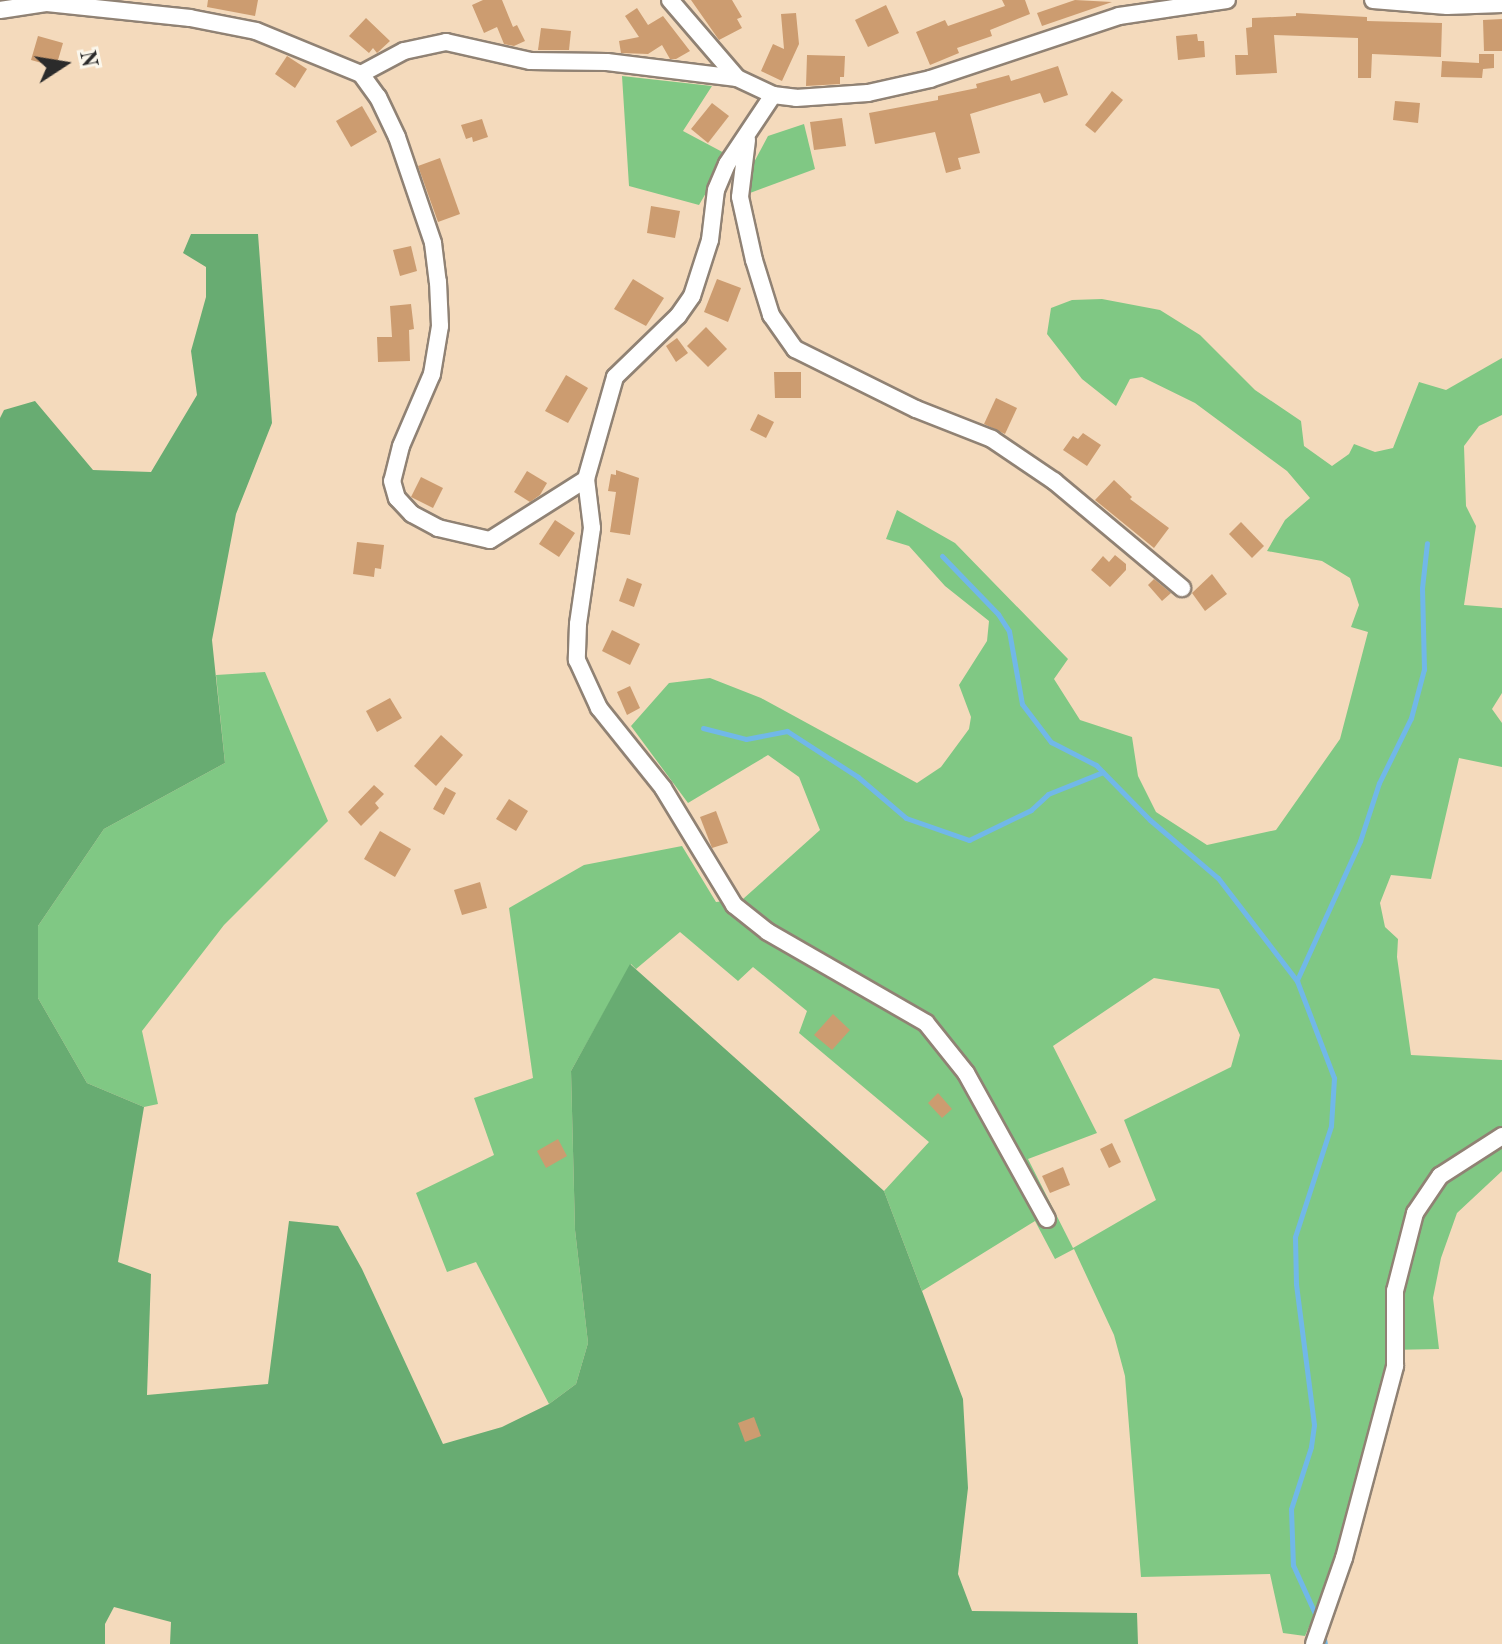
<!DOCTYPE html>
<html>
<head>
<meta charset="utf-8">
<style>
  body { margin:0 }
  #map { position:relative; width:1502px; height:1644px; overflow:hidden; background:#f4dabc; font-family:"Old Standard TT",serif }
  div>[style] { position:absolute }
  [style*='--x'] { left:calc(var(--x)*1px); top:calc(var(--y)*1px); width:calc(var(--w)*1px); rotate:calc(var(--a)*1deg) }
  .green>* { inset:0; background:#80c884 }
  .forest>* { inset:0; background:#68ac72 }
  .stream>* { height:5px; margin:-2.5px; padding:0 2.5px; transform-origin:2.5px; border-radius:2.5px; background:#71b8e8 }
  .building>* { inset:0; background:#cc9c70 }
  .roads { filter:drop-shadow(2px 0 #908274) drop-shadow(-2px 0 #908274) drop-shadow(0 2px #908274) drop-shadow(0 -2px #908274) }
  .street>* { height:16px; margin:-8px; padding:0 8px; transform-origin:8px; border-radius:8px; background:#fff }
  span { translate:-50% -50%; white-space:nowrap; text-align:center; line-height:1.15; -webkit-text-stroke:7px #fbf7ec; paint-order:stroke }
  .north { position:absolute; left:24px; top:24px; width:80px; height:80px; -webkit-text-stroke:6px #fbf7ec; paint-order:stroke; rotate:78deg; font-size:22px; font-weight:700; line-height:32px; text-align:center; color:#2b2b2b }
  .north::after { content:''; display:block; margin:auto; width:28px; height:36px; background:#2b2b2b; clip-path:polygon(50% 0,100% 100%,50% 72%,0 100%) }
</style>
</head>
<body>
<div id="map">
  <div class="green">
    <i style="clip-path:polygon(622px 76px,712px 86px,683px 131px,728px 155px,699px 205px,629px 186px)"></i>
    <i style="clip-path:polygon(804px 124px,815px 169px,750px 193px,752px 166px,768px 136px)"></i>
    <i style="clip-path:polygon(evenodd,1102px 299px,1160px 310px,1200px 335px,1255px 390px,1301px 421px,1304px 446px,1332px 466px,1349px 454px,1354px 444px,1375px 452px,1393px 448px,1419px 382px,1446px 390px,1502px 358px,1502px 415px,1479px 426px,1464px 446px,1466px 506px,1476px 526px,1464px 605px,1502px 608px,1502px 693px,1492px 709px,1502px 723px,1502px 767px,1459px 758px,1431px 879px,1391px 875px,1380px 903px,1385px 927px,1398px 939px,1397px 957px,1411px 1055px,1502px 1060px,1502px 1171px,1457px 1213px,1441px 1258px,1433px 1298px,1439px 1349px,1389px 1350px,1331px 1576px,1305px 1636px,1283px 1633px,1270px 1574px,1141px 1577px,1125px 1376px,1114px 1335px,1074px 1249px,1055px 1259px,1035px 1221px,922px 1291px,884px 1191px,929px 1142px,799px 1033px,807px 1011px,753px 967px,738px 981px,680px 932px,636px 969px,631px 964px,571px 1071px,575px 1230px,588px 1343px,576px 1384px,549px 1404px,476px 1262px,447px 1272px,416px 1193px,494px 1155px,474px 1098px,533px 1078px,509px 908px,584px 865px,682px 846px,716px 902px,743px 899px,820px 830px,799px 777px,768px 755px,688px 803px,631px 726px,669px 683px,710px 678px,761px 698px,917px 783px,941px 767px,969px 729px,971px 717px,959px 685px,987px 641px,989px 621px,945px 586px,909px 546px,886px 539px,897px 510px,955px 543px,1068px 659px,1054px 679px,1080px 720px,1132px 737px,1138px 776px,1156px 812px,1207px 845px,1276px 830px,1340px 739px,1368px 632px,1351px 627px,1359px 605px,1350px 578px,1322px 561px,1267px 551px,1285px 520px,1310px 498px,1287px 471px,1195px 403px,1142px 377px,1130px 379px,1116px 406px,1082px 379px,1047px 334px,1051px 308px,1072px 300px,1102px 299px,1154px 978px,1219px 989px,1240px 1035px,1231px 1067px,1124px 1120px,1156px 1200px,1073px 1248px,1028px 1159px,1097px 1133px,1053px 1046px,1154px 978px)"></i>
    <i style="clip-path:polygon(265px 672px,328px 821px,224px 925px,142px 1031px,158px 1104px,144px 1107px,87px 1083px,38px 998px,38px 926px,104px 829px,225px 763px,216px 675px)"></i>
  </div>
  <div class="forest">
    <i style="clip-path:polygon(191px 234px,258px 234px,272px 423px,236px 514px,212px 640px,225px 763px,104px 829px,38px 926px,38px 998px,87px 1083px,144px 1107px,118px 1262px,151px 1274px,147px 1395px,268px 1384px,289px 1221px,338px 1226px,362px 1269px,443px 1444px,502px 1427px,549px 1404px,576px 1384px,588px 1343px,575px 1230px,571px 1071px,630px 964px,884px 1191px,963px 1399px,968px 1488px,958px 1574px,972px 1611px,1137px 1613px,1138px 1644px,170px 1644px,171px 1622px,114px 1607px,105px 1624px,105px 1644px,0 1644px,0 418px,4px 410px,35px 401px,93px 470px,151px 472px,197px 395px,191px 351px,206px 297px,206px 267px,183px 253px)"></i>
  </div>
  <div class="stream">
    <i style="--x:942;--y:556;--w:81;--a:46"></i>
    <i style="--x:998;--y:614;--w:20;--a:57"></i>
    <i style="--x:1009;--y:631;--w:74;--a:79.9"></i>
    <i style="--x:1022;--y:704;--w:48;--a:52.7"></i>
    <i style="--x:1051;--y:742;--w:51;--a:27.1"></i>
    <i style="--x:1096;--y:765;--w:77;--a:45.5"></i>
    <i style="--x:1150;--y:820;--w:89;--a:40.5"></i>
    <i style="--x:1218;--y:878;--w:130;--a:52.5"></i>
    <i style="--x:1297;--y:981;--w:104;--a:69.1"></i>
    <i style="--x:1334;--y:1078;--w:48;--a:93.6"></i>
    <i style="--x:1331;--y:1126;--w:117;--a:108"></i>
    <i style="--x:1295;--y:1237;--w:47;--a:88.8"></i>
    <i style="--x:1296;--y:1284;--w:142;--a:82.7"></i>
    <i style="--x:1314;--y:1425;--w:22;--a:98"></i>
    <i style="--x:1311;--y:1447;--w:65;--a:107.9"></i>
    <i style="--x:1291;--y:1509;--w:56;--a:88"></i>
    <i style="--x:1293;--y:1565;--w:60;--a:65.6"></i>
    <i style="--x:703;--y:728;--w:44;--a:14.3"></i>
    <i style="--x:746;--y:739;--w:42;--a:-11"></i>
    <i style="--x:787;--y:731;--w:85;--a:32.9"></i>
    <i style="--x:858;--y:777;--w:63;--a:40.5"></i>
    <i style="--x:906;--y:818;--w:67;--a:19.2"></i>
    <i style="--x:969;--y:840;--w:69;--a:-25.8"></i>
    <i style="--x:1031;--y:810;--w:23;--a:-43"></i>
    <i style="--x:1048;--y:794;--w:59;--a:-21.8"></i>
    <i style="--x:1297;--y:980;--w:153;--a:-65.6"></i>
    <i style="--x:1360;--y:841;--w:61;--a:-71.9"></i>
    <i style="--x:1379;--y:783;--w:72;--a:-63.8"></i>
    <i style="--x:1411;--y:718;--w:51;--a:-75.1"></i>
    <i style="--x:1424;--y:669;--w:81;--a:-91.4"></i>
    <i style="--x:1422;--y:588;--w:45;--a:-83.7"></i>
    <i style="--x:1323;--y:1633;--w:11;--a:80"></i>
  </div>
  <div class="building">
    <i style="clip-path:polygon(208px 0,258px 0,255px 16px,207px 7px)"></i>
    <i style="clip-path:polygon(483px 0,502px 0,513px 27px,517px 25px,525px 41px,514px 46px,504px 44px,497px 27px,484px 33px,472px 5px)"></i>
    <i style="clip-path:polygon(691px 0,732px 0,742px 17px,737px 19px,742px 28px,719px 40px)"></i>
    <i style="clip-path:polygon(1002px 0,1025px 0,1030px 14px,990px 30px,992px 36px,957px 48px,959px 53px,930px 65px,916px 32px,945px 20px,948px 26px,1005px 6px)"></i>
    <i style="clip-path:polygon(1075px 0,1112px 2px,1042px 26px,1037px 13px)"></i>
    <i style="clip-path:polygon(886px 5px,899px 33px,868px 47px,855px 20px)"></i>
    <i style="clip-path:polygon(637px 8px,648px 25px,663px 16px,690px 51px,676px 59px,670px 59px,662px 45px,648px 54px,621px 53px,619px 41px,639px 37px,625px 16px)"></i>
    <i style="clip-path:polygon(796px 13px,799px 44px,782px 81px,761px 71px,773px 44px,784px 49px,781px 14px)"></i>
    <i style="clip-path:polygon(1296px 13px,1367px 17px,1367px 21px,1442px 23px,1441px 57px,1372px 54px,1371px 78px,1358px 78px,1358px 38px,1274px 35px,1277px 73px,1236px 75px,1235px 55px,1248px 55px,1246px 28px,1252px 27px,1252px 18px,1296px 16px)"></i>
    <i style="clip-path:polygon(366px 18px,390px 41px,377px 53px,373px 48px,369px 53px,349px 36px)"></i>
    <i style="clip-path:polygon(1502px 19px,1502px 51px,1484px 51px,1483px 20px)"></i>
    <i style="clip-path:polygon(541px 28px,571px 31px,569px 50px,538px 50px)"></i>
    <i style="clip-path:polygon(1197px 34px,1198px 41px,1204px 41px,1205px 57px,1178px 60px,1176px 36px)"></i>
    <i style="clip-path:polygon(38px 36px,63px 43px,56px 67px,31px 60px)"></i>
    <i style="clip-path:polygon(1479px 54px,1494px 54px,1494px 68px,1483px 69px,1482px 78px,1441px 77px,1442px 61px,1479px 63px)"></i>
    <i style="clip-path:polygon(807px 55px,845px 56px,844px 77px,840px 77px,840px 84px,806px 86px)"></i>
    <i style="clip-path:polygon(287px 56px,307px 69px,295px 88px,275px 74px)"></i>
    <i style="clip-path:polygon(1058px 66px,1068px 95px,1044px 103px,1040px 93px,970px 114px,980px 153px,958px 158px,961px 169px,946px 173px,935px 132px,875px 144px,869px 113px,938px 100px,938px 96px,977px 88px,976px 84px,1009px 75px,1011px 81px)"></i>
    <i style="clip-path:polygon(1112px 91px,1123px 100px,1095px 133px,1085px 125px)"></i>
    <i style="clip-path:polygon(1395px 101px,1420px 103px,1418px 123px,1393px 120px)"></i>
    <i style="clip-path:polygon(712px 103px,729px 116px,708px 143px,691px 129px)"></i>
    <i style="clip-path:polygon(362px 106px,377px 132px,351px 147px,336px 121px)"></i>
    <i style="clip-path:polygon(842px 118px,846px 146px,814px 150px,810px 122px)"></i>
    <i style="clip-path:polygon(482px 119px,488px 137px,473px 142px,472px 137px,466px 139px,461px 125px)"></i>
    <i style="clip-path:polygon(440px 158px,460px 214px,438px 222px,418px 166px)"></i>
    <i style="clip-path:polygon(651px 206px,680px 211px,675px 238px,647px 233px)"></i>
    <i style="clip-path:polygon(411px 246px,417px 271px,400px 276px,393px 250px)"></i>
    <i style="clip-path:polygon(633px 279px,664px 298px,646px 326px,614px 309px)"></i>
    <i style="clip-path:polygon(717px 279px,741px 288px,728px 322px,704px 312px)"></i>
    <i style="clip-path:polygon(411px 304px,414px 329px,409px 330px,410px 361px,378px 362px,377px 337px,392px 337px,390px 306px)"></i>
    <i style="clip-path:polygon(706px 327px,727px 349px,708px 367px,687px 346px)"></i>
    <i style="clip-path:polygon(677px 338px,688px 353px,676px 362px,666px 346px)"></i>
    <i style="clip-path:polygon(774px 372px,801px 372px,801px 398px,775px 398px)"></i>
    <i style="clip-path:polygon(566px 375px,588px 388px,568px 423px,545px 411px)"></i>
    <i style="clip-path:polygon(996px 398px,1017px 408px,1005px 434px,984px 424px)"></i>
    <i style="clip-path:polygon(758px 414px,774px 422px,766px 438px,750px 430px)"></i>
    <i style="clip-path:polygon(1083px 433px,1101px 445px,1087px 466px,1063px 450px,1073px 436px,1078px 439px)"></i>
    <i style="clip-path:polygon(616px 470px,639px 478px,630px 535px,610px 532px,616px 492px,608px 491px,611px 474px,616px 475px)"></i>
    <i style="clip-path:polygon(527px 471px,547px 483px,540px 495px,530px 502px,514px 492px)"></i>
    <i style="clip-path:polygon(421px 477px,443px 488px,433px 508px,411px 497px)"></i>
    <i style="clip-path:polygon(1114px 480px,1132px 497px,1130px 499px,1169px 528px,1154px 548px,1095px 500px)"></i>
    <i style="clip-path:polygon(555px 520px,575px 533px,559px 557px,539px 544px)"></i>
    <i style="clip-path:polygon(1241px 522px,1264px 546px,1252px 558px,1229px 534px)"></i>
    <i style="clip-path:polygon(357px 542px,384px 545px,381px 569px,375px 568px,374px 577px,353px 574px)"></i>
    <i style="clip-path:polygon(1115px 555px,1126px 564px,1126px 570px,1110px 587px,1091px 570px,1103px 556px,1109px 562px)"></i>
    <i style="clip-path:polygon(1212px 574px,1227px 594px,1205px 611px,1192px 593px)"></i>
    <i style="clip-path:polygon(627px 578px,642px 584px,634px 607px,619px 601px)"></i>
    <i style="clip-path:polygon(1154px 579px,1171px 593px,1162px 601px,1148px 585px)"></i>
    <i style="clip-path:polygon(612px 630px,640px 644px,630px 665px,602px 651px)"></i>
    <i style="clip-path:polygon(630px 686px,640px 708px,627px 715px,617px 692px)"></i>
    <i style="clip-path:polygon(390px 698px,402px 718px,377px 732px,366px 711px)"></i>
    <i style="clip-path:polygon(441px 735px,463px 755px,436px 786px,414px 766px)"></i>
    <i style="clip-path:polygon(374px 785px,384px 794px,375px 803px,379px 808px,361px 826px,348px 812px)"></i>
    <i style="clip-path:polygon(445px 787px,456px 793px,444px 815px,433px 809px)"></i>
    <i style="clip-path:polygon(509px 799px,528px 811px,516px 831px,496px 819px)"></i>
    <i style="clip-path:polygon(716px 811px,728px 843px,712px 848px,700px 817px)"></i>
    <i style="clip-path:polygon(380px 831px,411px 849px,395px 877px,364px 859px)"></i>
    <i style="clip-path:polygon(480px 882px,487px 908px,462px 915px,454px 890px)"></i>
    <i style="clip-path:polygon(833px 1014px,850px 1030px,832px 1050px,814px 1035px)"></i>
    <i style="clip-path:polygon(938px 1093px,952px 1109px,942px 1118px,928px 1103px)"></i>
    <i style="clip-path:polygon(558px 1139px,567px 1156px,546px 1168px,537px 1151px)"></i>
    <i style="clip-path:polygon(1112px 1143px,1121px 1162px,1109px 1168px,1100px 1149px)"></i>
    <i style="clip-path:polygon(1063px 1167px,1070px 1185px,1050px 1193px,1042px 1176px)"></i>
    <i style="clip-path:polygon(754px 1417px,761px 1436px,745px 1442px,738px 1423px)"></i>
  </div>
  <div class="roads">
    <div class="street">
      <i style="--x:670;--y:0;--w:103;--a:49.3"></i>
      <i style="--x:737;--y:78;--w:40;--a:25"></i>
      <i style="--x:773;--y:95;--w:23;--a:7"></i>
      <i style="--x:796;--y:98;--w:72;--a:-4"></i>
      <i style="--x:868;--y:93;--w:64;--a:-12.7"></i>
      <i style="--x:930;--y:79;--w:199;--a:-18.4"></i>
      <i style="--x:1119;--y:16;--w:109;--a:-8.4"></i>
      <i style="--x:1373;--y:0;--w:74;--a:4.6"></i>
      <i style="--x:1447;--y:6;--w:55;--a:-2.1"></i>
      <i style="--x:0;--y:10;--w:48;--a:-8.5"></i>
      <i style="--x:47;--y:3;--w:144;--a:6"></i>
      <i style="--x:190;--y:18;--w:67;--a:11.1"></i>
      <i style="--x:256;--y:31;--w:113;--a:22.3"></i>
      <i style="--x:361;--y:74;--w:29;--a:54"></i>
      <i style="--x:378;--y:97;--w:44;--a:64.6"></i>
      <i style="--x:397;--y:137;--w:112;--a:71.2"></i>
      <i style="--x:433;--y:243;--w:39;--a:83"></i>
      <i style="--x:438;--y:282;--w:44;--a:87.4"></i>
      <i style="--x:440;--y:326;--w:49;--a:99.5"></i>
      <i style="--x:432;--y:374;--w:78;--a:113.3"></i>
      <i style="--x:401;--y:446;--w:36;--a:104"></i>
      <i style="--x:392;--y:481;--w:18;--a:74"></i>
      <i style="--x:397;--y:498;--w:22;--a:47"></i>
      <i style="--x:412;--y:514;--w:30;--a:28"></i>
      <i style="--x:438;--y:528;--w:53;--a:13"></i>
      <i style="--x:490;--y:540;--w:114;--a:-32.4"></i>
      <i style="--x:586;--y:479;--w:106;--a:-74.1"></i>
      <i style="--x:615;--y:377;--w:88;--a:-44.1"></i>
      <i style="--x:678;--y:316;--w:24;--a:-55"></i>
      <i style="--x:692;--y:296;--w:59;--a:-72.2"></i>
      <i style="--x:710;--y:240;--w:50;--a:-83.2"></i>
      <i style="--x:716;--y:190;--w:28;--a:-67"></i>
      <i style="--x:727;--y:164;--w:83;--a:-56.3"></i>
      <i style="--x:361;--y:74;--w:49;--a:-28.1"></i>
      <i style="--x:404;--y:51;--w:43;--a:-12.1"></i>
      <i style="--x:446;--y:42;--w:86;--a:12.7"></i>
      <i style="--x:530;--y:61;--w:77;--a:0.7"></i>
      <i style="--x:607;--y:62;--w:131;--a:7"></i>
      <i style="--x:747;--y:140;--w:57;--a:97"></i>
      <i style="--x:740;--y:197;--w:65;--a:77.5"></i>
      <i style="--x:754;--y:260;--w:58;--a:72.8"></i>
      <i style="--x:771;--y:315;--w:42;--a:54.8"></i>
      <i style="--x:795;--y:349;--w:135;--a:26.4"></i>
      <i style="--x:916;--y:409;--w:82;--a:21.5"></i>
      <i style="--x:992;--y:439;--w:75;--a:34.1"></i>
      <i style="--x:1054;--y:481;--w:167;--a:39.9"></i>
      <i style="--x:586;--y:479;--w:49;--a:83"></i>
      <i style="--x:592;--y:528;--w:97;--a:98.3"></i>
      <i style="--x:578;--y:624;--w:36;--a:92"></i>
      <i style="--x:577;--y:660;--w:53;--a:65.4"></i>
      <i style="--x:599;--y:708;--w:102;--a:51.3"></i>
      <i style="--x:663;--y:788;--w:137;--a:58.7"></i>
      <i style="--x:734;--y:905;--w:43;--a:38.5"></i>
      <i style="--x:768;--y:932;--w:182;--a:29.9"></i>
      <i style="--x:926;--y:1023;--w:64;--a:51.3"></i>
      <i style="--x:966;--y:1073;--w:167;--a:61"></i>
      <i style="--x:1314;--y:1644;--w:91;--a:-70.8"></i>
      <i style="--x:1344;--y:1558;--w:199;--a:-75.1"></i>
      <i style="--x:1395;--y:1366;--w:75;--a:-90"></i>
      <i style="--x:1395;--y:1291;--w:81;--a:-75.6"></i>
      <i style="--x:1415;--y:1213;--w:45;--a:-56"></i>
      <i style="--x:1440;--y:1176;--w:74;--a:-32.8"></i>
    </div>
  </div>
  <div class="north">N</div>
</div>
</body>
</html>
